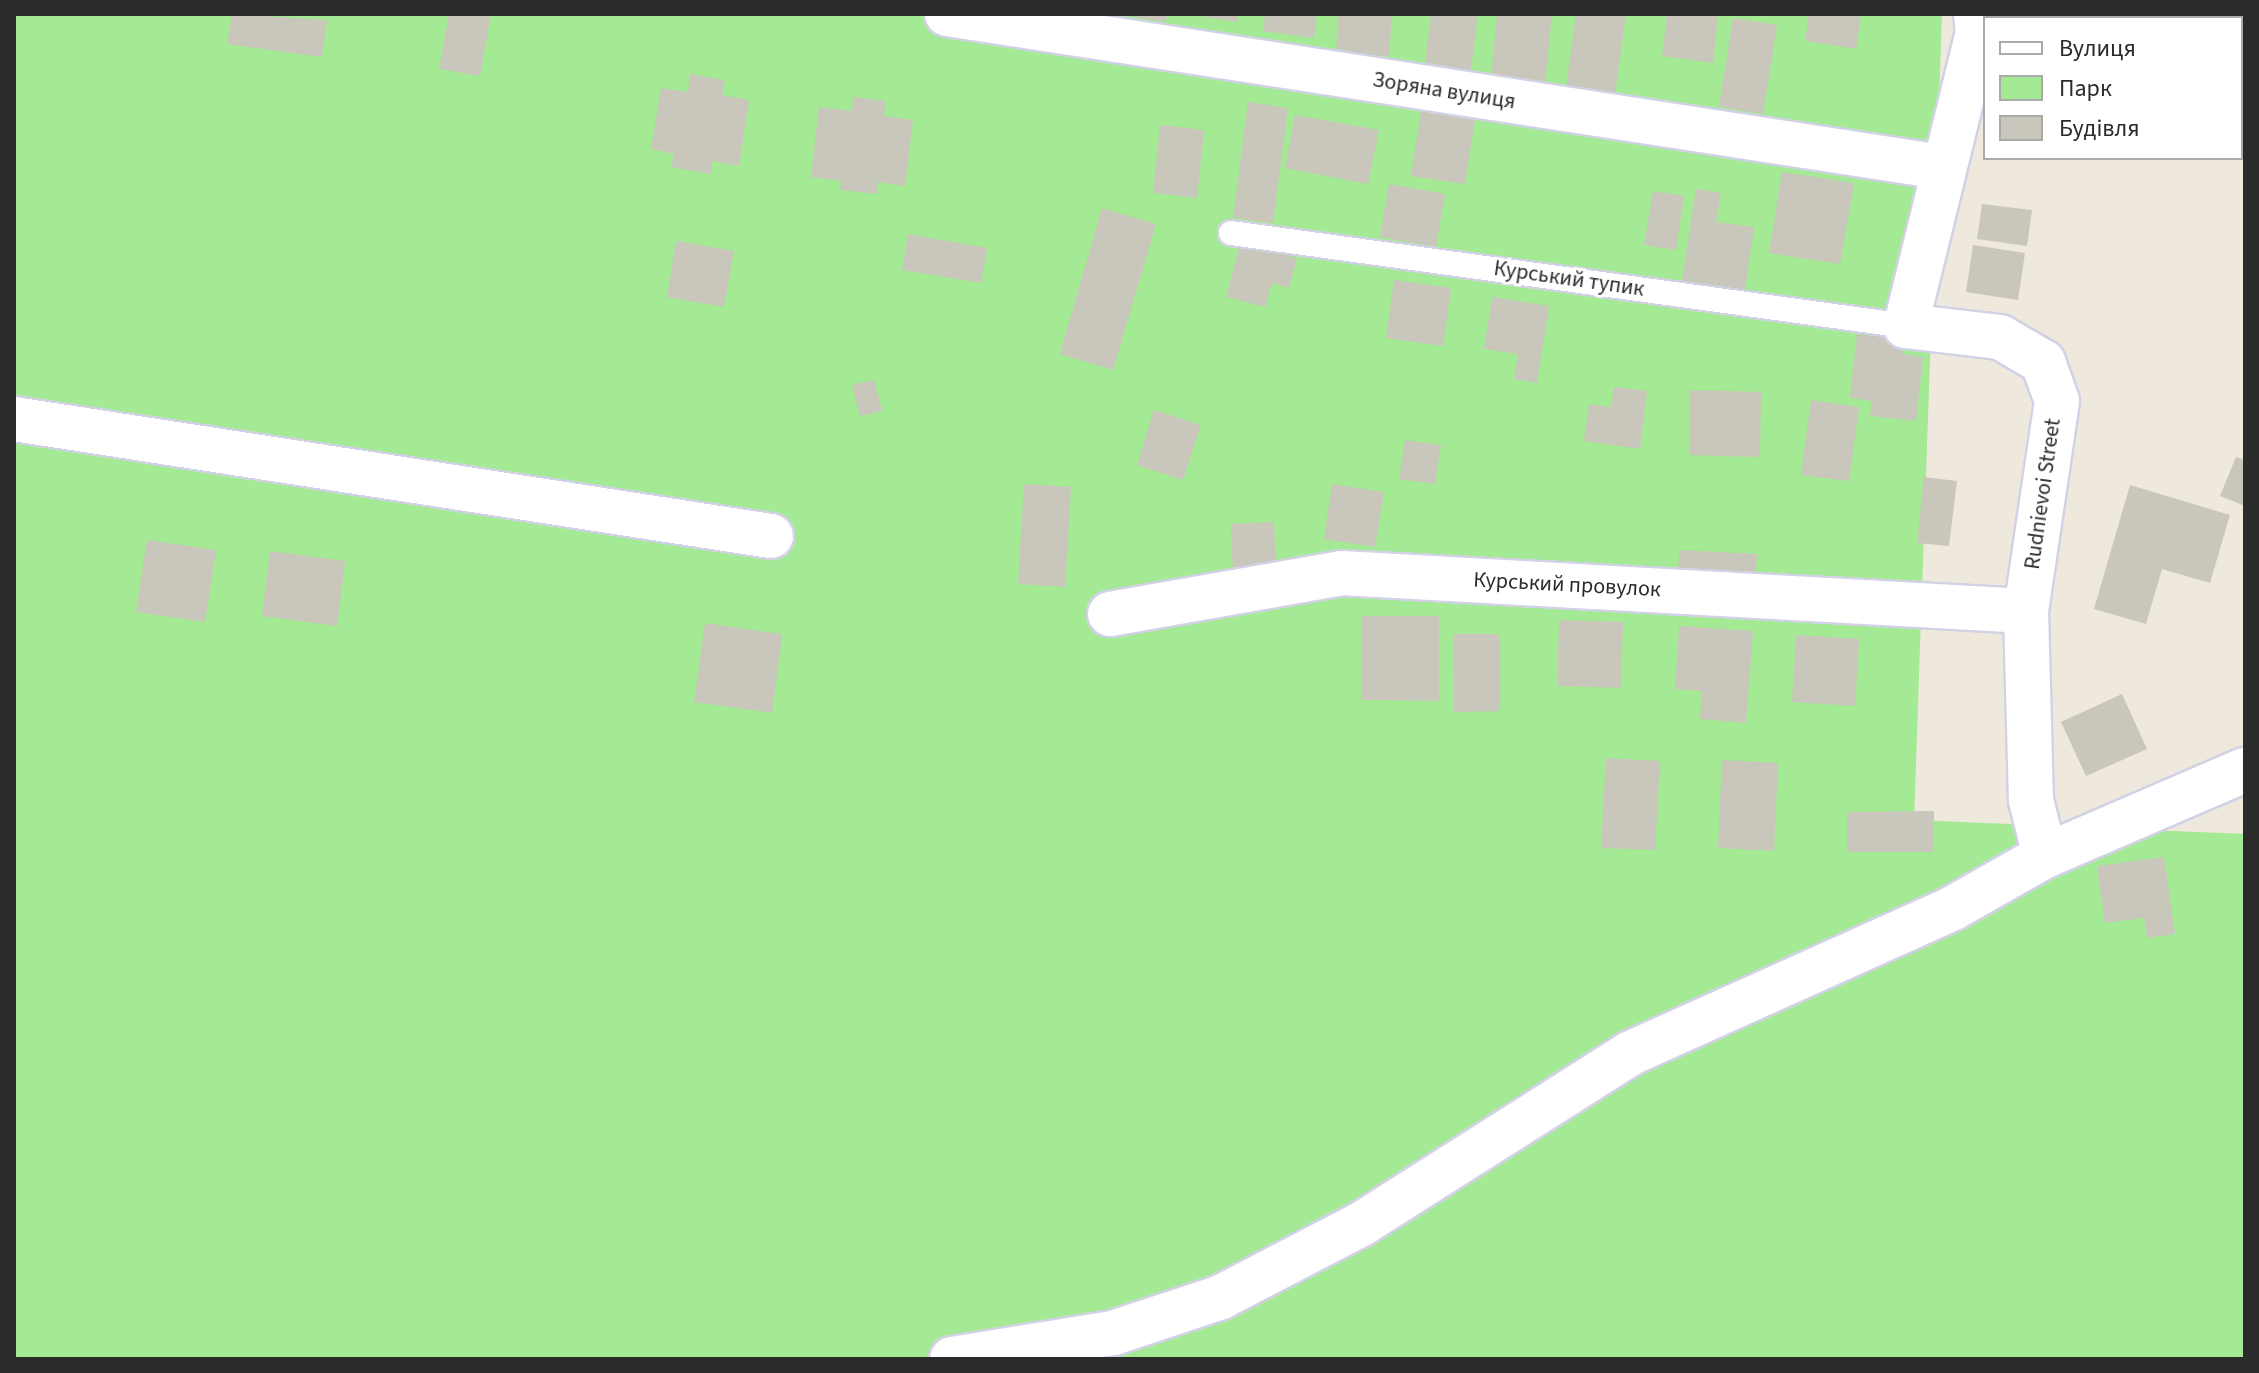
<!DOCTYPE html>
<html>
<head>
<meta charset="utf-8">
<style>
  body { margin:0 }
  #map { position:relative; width:2259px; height:1373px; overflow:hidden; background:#eee9dc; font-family:"Source Sans 3",sans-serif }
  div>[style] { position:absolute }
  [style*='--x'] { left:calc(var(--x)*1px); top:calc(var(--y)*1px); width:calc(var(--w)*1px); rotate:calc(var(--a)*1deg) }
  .green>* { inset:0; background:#a4e993 }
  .building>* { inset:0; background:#c9c6bb }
  .roads { filter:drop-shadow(2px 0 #d1d2e5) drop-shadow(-2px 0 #d1d2e5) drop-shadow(0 2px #d1d2e5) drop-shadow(0 -2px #d1d2e5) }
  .lane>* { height:24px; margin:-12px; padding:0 12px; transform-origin:12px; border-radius:12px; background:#fff }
  .street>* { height:44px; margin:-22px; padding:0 22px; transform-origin:22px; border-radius:22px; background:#fff }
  span { translate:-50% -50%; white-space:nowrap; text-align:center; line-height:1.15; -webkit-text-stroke:6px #fff; paint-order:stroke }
  .street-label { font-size:22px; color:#2b2b2b }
  .frame { position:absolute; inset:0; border:16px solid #2b2b2b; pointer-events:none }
  .legend { position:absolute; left:1983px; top:16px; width:260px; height:144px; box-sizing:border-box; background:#fff; border:2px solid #aaa; margin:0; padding:10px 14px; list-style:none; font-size:24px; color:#2b2b2b }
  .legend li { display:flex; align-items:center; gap:16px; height:40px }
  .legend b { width:40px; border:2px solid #aaa }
</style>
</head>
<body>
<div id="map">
  <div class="green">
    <i style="clip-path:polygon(14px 14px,1942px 14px,1914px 820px,2245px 834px,2245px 1359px,14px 1359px)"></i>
  </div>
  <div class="building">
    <i style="clip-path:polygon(232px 14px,327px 20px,322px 57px,227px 44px)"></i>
    <i style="clip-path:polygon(449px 14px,491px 14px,480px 76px,439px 69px)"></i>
    <i style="clip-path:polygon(1116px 14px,1167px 14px,1166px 22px)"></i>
    <i style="clip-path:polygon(1188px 14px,1237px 14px,1237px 22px)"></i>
    <i style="clip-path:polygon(1265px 14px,1317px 14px,1314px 38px,1263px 31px)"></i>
    <i style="clip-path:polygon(1338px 14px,1392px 14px,1389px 56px,1336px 53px)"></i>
    <i style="clip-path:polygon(1431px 14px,1478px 14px,1471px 70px,1425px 64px)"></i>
    <i style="clip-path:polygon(1497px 14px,1552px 14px,1545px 84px,1491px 78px)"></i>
    <i style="clip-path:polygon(1576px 14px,1626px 14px,1615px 94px,1566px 88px)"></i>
    <i style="clip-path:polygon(1667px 14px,1718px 14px,1713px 63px,1662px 56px)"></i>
    <i style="clip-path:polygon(1809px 14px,1861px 14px,1856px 49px,1805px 41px)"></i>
    <i style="clip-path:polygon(1733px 18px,1777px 25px,1763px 114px,1719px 107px)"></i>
    <i style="clip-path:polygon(690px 74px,725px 80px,722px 95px,749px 100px,739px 166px,712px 161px,711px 174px,671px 167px,674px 154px,651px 149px,661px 88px,688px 92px)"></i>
    <i style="clip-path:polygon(853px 97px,886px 101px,884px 116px,913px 120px,905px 186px,878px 182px,877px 194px,840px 190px,841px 181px,811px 177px,819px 107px,852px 111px)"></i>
    <i style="clip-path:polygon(1248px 102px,1288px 108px,1273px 223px,1233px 218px)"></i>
    <i style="clip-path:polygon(1421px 111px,1475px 119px,1465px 184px,1411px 176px)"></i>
    <i style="clip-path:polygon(1295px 115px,1379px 130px,1368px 184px,1285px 168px)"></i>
    <i style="clip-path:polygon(1160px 125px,1204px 130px,1197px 198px,1153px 193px)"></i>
    <i style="clip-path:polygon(1782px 172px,1854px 183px,1840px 264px,1769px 253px)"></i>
    <i style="clip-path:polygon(1389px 184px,1445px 194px,1436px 247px,1380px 237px)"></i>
    <i style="clip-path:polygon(1696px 189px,1721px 193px,1716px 222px,1754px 227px,1744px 297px,1681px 287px)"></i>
    <i style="clip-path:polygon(1653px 191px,1684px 196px,1676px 250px,1644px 245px)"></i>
    <i style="clip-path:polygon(1982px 204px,2032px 210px,2027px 246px,1977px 239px)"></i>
    <i style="clip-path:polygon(1102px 208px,1156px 224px,1113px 370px,1060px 354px)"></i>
    <i style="clip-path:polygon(908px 234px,987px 248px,981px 283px,902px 270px)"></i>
    <i style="clip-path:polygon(676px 241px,734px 251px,724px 307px,667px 297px)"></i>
    <i style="clip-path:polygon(1240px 243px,1297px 258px,1289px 288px,1272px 283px,1265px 307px,1226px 297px)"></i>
    <i style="clip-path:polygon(1973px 245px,2025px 253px,2018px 300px,1966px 292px)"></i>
    <i style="clip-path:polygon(1394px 280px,1451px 288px,1443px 346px,1386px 338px)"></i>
    <i style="clip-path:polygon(1492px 297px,1549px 306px,1537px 383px,1514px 379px,1518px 354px,1484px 349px)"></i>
    <i style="clip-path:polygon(1857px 334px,1904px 339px,1902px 354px,1923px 357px,1916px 421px,1870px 416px,1872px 401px,1850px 398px)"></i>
    <i style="clip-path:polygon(874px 380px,882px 411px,860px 416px,852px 385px)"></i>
    <i style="clip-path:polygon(1614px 387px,1647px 391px,1640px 449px,1584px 441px,1589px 404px,1611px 407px)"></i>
    <i style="clip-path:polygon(1690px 390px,1761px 392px,1760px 457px,1689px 455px)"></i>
    <i style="clip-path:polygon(1811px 400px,1859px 407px,1849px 481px,1801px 475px)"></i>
    <i style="clip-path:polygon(1154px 410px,1201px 425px,1183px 480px,1137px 465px)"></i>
    <i style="clip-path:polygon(1405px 440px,1441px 445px,1435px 484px,1399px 479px)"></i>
    <i style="clip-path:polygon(2236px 457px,2245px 460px,2245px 506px,2220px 496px)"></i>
    <i style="clip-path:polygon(1924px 477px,1957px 481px,1949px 546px,1917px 543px)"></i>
    <i style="clip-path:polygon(1024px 484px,1071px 487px,1065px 587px,1018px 584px)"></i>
    <i style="clip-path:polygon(1332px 484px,1384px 492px,1375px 547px,1324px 539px)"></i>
    <i style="clip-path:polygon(2130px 485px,2230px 515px,2210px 583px,2162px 569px,2146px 624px,2094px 609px)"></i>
    <i style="clip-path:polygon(1274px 522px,1276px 575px,1233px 576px,1231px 524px)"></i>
    <i style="clip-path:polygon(147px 540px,216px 550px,205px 622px,136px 612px)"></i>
    <i style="clip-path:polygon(1679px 550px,1757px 554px,1755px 586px,1678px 582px)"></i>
    <i style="clip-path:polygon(270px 551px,345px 561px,337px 626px,262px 616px)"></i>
    <i style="clip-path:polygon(1361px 616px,1439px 616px,1439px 701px,1361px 700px)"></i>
    <i style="clip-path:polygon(1559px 620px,1623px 622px,1621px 688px,1557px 686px)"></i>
    <i style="clip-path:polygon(705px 623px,782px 634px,772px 713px,694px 702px)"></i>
    <i style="clip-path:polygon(1679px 626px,1753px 631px,1746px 723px,1700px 719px,1702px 691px,1675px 689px)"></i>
    <i style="clip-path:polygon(1453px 634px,1499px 634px,1500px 711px,1454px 712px)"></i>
    <i style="clip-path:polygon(1796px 635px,1859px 639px,1855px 706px,1792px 702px)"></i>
    <i style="clip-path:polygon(2122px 694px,2147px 749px,2086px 776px,2061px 722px)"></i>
    <i style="clip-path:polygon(1606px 758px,1660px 761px,1655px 850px,1601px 848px)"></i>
    <i style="clip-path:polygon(1722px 760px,1778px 763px,1774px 851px,1718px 848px)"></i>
    <i style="clip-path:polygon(1934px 811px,1934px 852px,1847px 852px,1847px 812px)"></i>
    <i style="clip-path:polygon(2164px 857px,2175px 934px,2147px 938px,2144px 918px,2105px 923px,2097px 866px)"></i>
  </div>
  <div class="roads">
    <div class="lane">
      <i style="--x:1231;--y:233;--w:681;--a:7.84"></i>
    </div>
    <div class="street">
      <i style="--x:947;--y:14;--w:1006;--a:8.75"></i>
      <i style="--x:1976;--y:14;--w:18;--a:84"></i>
      <i style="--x:1978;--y:32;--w:303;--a:103.8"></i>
      <i style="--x:1906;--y:326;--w:95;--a:6.7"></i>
      <i style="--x:2000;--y:337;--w:50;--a:30.2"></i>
      <i style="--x:2043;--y:362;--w:41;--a:70.3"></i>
      <i style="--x:2057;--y:401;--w:212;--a:98.4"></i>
      <i style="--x:2026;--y:611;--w:189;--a:88.5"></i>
      <i style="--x:2031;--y:800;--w:58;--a:76"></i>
      <i style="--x:2241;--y:84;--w:4;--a:14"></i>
      <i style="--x:14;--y:419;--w:766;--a:8.79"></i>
      <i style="--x:1110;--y:614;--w:236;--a:-10"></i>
      <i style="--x:1342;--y:573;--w:685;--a:3.18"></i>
      <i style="--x:952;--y:1359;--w:163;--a:-9.2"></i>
      <i style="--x:1113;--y:1333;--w:114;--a:-18.4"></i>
      <i style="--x:1221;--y:1297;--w:160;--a:-27.5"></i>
      <i style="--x:1363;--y:1223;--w:317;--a:-32.4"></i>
      <i style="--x:1631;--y:1053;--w:353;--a:-24.2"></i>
      <i style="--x:1953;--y:908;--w:106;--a:-29.5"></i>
      <i style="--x:2045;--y:856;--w:218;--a:-23.3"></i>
    </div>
  </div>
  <div class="street-label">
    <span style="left:1444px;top:91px;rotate:9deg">Зоряна вулиця</span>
    <span style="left:1569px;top:279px;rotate:8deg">Курський тупик</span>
    <span style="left:2043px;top:494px;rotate:-82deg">Rudnievoi Street</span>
    <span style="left:1567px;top:585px;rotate:3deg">Курський провулок</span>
  </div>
  <div class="frame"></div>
  <ul class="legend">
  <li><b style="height:10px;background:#fff"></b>Вулиця</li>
  <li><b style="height:22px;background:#a4e993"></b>Парк</li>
  <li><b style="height:22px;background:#c9c6bb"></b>Будівля</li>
  </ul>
</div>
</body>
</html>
